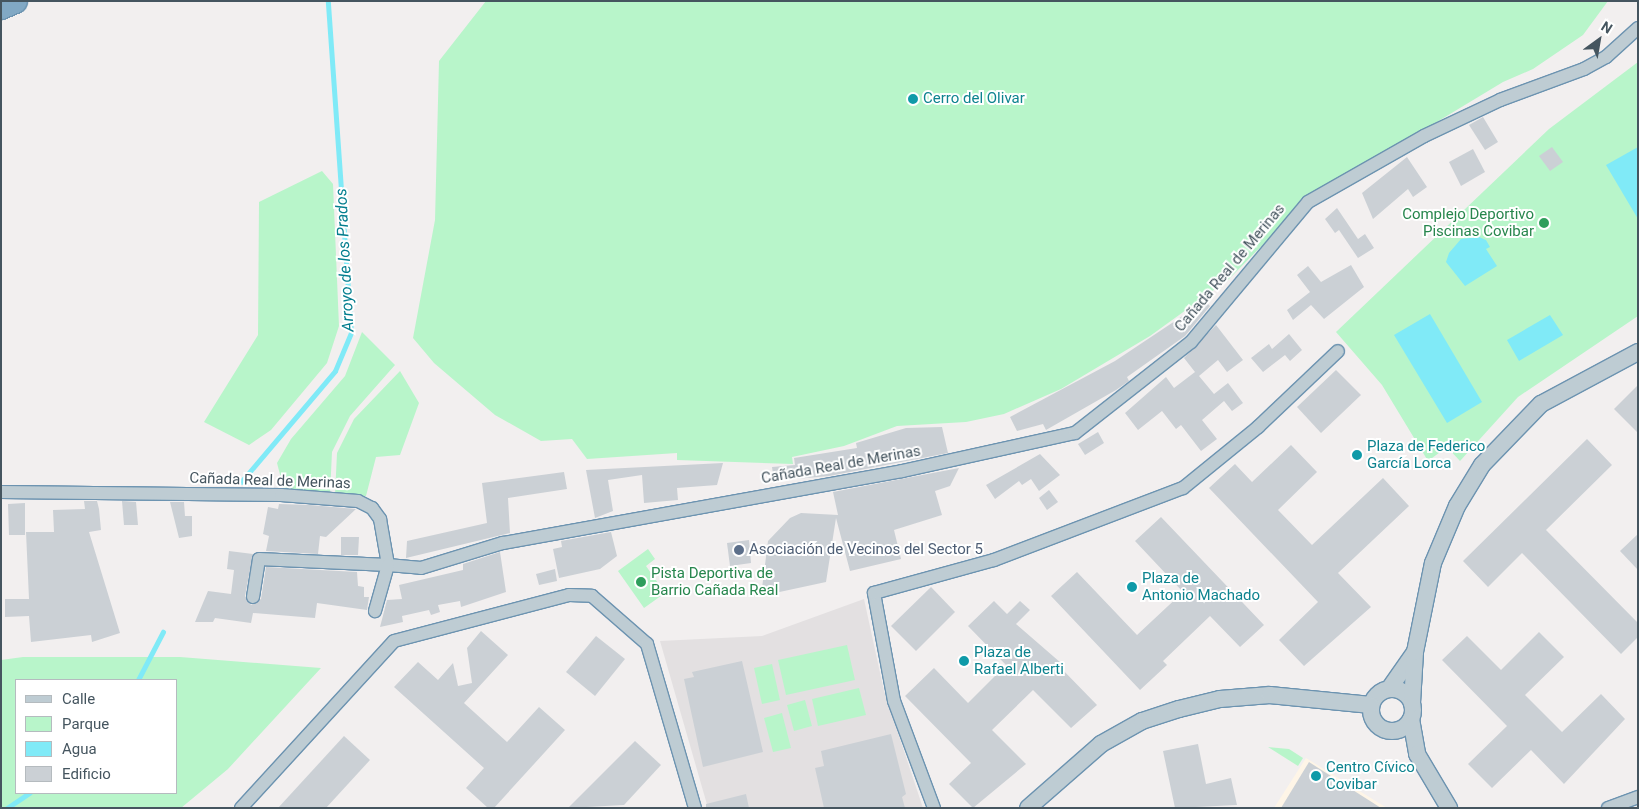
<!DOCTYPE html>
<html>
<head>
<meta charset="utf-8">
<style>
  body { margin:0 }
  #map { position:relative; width:1639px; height:809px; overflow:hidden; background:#f2efef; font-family:Roboto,sans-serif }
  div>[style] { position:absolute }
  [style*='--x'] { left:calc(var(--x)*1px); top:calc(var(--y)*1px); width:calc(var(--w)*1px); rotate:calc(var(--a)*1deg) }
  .commercial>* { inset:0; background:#fef5e7 }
  .education>* { inset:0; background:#e3e0e1 }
  .green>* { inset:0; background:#b8f5ca }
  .water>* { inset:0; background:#80eaf7 }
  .stream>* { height:4.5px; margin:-2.25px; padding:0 2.25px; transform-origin:2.25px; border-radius:2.25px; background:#80eaf7 }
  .building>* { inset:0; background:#cbd0d5 }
  .roads { filter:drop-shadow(1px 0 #6c93b0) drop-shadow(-1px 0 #6c93b0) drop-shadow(0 1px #6c93b0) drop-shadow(0 -1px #6c93b0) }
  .minor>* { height:12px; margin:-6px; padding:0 6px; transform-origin:6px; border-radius:6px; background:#beccd3 }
  .tertiary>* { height:16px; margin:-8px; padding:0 8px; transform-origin:8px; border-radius:8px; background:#beccd3 }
  .tertiary>.ring { margin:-8px; padding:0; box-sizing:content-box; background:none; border:16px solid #beccd3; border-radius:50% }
  .motorway>* { height:24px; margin:-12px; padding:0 12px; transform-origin:12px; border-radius:12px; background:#81a8c4 }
  .dots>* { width:14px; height:14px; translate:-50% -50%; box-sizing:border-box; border:2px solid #fff; border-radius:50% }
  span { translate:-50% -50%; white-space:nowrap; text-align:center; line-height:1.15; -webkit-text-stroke:4px #fff; paint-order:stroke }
  .culture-label { font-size:15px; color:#0d838f }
  .left { translate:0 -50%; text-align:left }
  .leisure-label { font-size:15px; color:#27864d }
  .right { translate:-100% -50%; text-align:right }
  .street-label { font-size:15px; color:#45555f }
  .service-label { font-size:15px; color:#4e5e75 }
  .water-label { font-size:16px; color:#047e8e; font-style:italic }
  .frame { position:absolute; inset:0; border:2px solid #45555f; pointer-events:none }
  .legend { position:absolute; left:15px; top:679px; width:162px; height:115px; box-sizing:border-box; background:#fff; border:1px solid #b5bbbf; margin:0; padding:6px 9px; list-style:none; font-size:15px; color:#45555f }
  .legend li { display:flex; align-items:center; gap:10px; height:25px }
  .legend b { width:25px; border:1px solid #b5bbbf }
  .north { position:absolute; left:1574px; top:15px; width:50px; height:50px; -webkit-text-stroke:4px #fff; paint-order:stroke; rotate:32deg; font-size:14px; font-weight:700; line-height:20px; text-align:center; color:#45555f }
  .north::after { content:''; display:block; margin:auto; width:18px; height:22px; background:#45555f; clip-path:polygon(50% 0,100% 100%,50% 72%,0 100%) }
</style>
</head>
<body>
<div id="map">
  <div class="commercial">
    <i style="clip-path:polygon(1306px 758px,1387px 808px,1274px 808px)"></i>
  </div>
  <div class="education">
    <i style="clip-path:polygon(864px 599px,884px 691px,923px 808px,708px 808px,660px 641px,762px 636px)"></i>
  </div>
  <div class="green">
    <i style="clip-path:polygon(486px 1px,1608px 1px,1583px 35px,1533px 69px,1503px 82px,1306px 201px,1229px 279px,1150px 336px,1061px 389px,1004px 414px,966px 422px,897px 426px,844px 446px,792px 457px,793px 464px,677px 460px,677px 453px,587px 459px,572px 439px,541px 441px,495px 415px,434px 363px,413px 338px,435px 220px,439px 61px)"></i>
    <i style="clip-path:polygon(1638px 62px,1638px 316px,1518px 397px,1460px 461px,1447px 447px,1428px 461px,1382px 385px,1336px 332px,1549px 129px)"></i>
    <i style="clip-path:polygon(322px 171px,333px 184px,339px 326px,327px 363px,271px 430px,249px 445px,204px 422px,258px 335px,259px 202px)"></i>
    <i style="clip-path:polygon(362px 332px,395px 365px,350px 416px,332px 452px,330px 494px,284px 490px,277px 463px,291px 439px,345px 376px)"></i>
    <i style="clip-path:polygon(400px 371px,419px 403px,400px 455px,376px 457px,366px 496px,335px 495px,337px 453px,354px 419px)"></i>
    <i style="clip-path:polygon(648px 549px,655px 559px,646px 566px,665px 593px,644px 608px,618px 571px)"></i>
    <i style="clip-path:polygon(847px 645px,855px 680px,786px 695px,778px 660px)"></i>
    <i style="clip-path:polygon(evenodd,23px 657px,180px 657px,321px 668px,228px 769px,181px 808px,1px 808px,1px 660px,23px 657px,16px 680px,176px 680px,176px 793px,16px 793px,16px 680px)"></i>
    <i style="clip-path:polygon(772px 664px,780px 700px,762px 704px,754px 668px)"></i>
    <i style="clip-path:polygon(859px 688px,866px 715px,818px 726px,812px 699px)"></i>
    <i style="clip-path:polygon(805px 700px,812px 726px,794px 731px,787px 705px)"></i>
    <i style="clip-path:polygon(782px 713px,791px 748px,773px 752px,764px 718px)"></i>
    <i style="clip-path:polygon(1268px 747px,1289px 749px,1303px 758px,1298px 766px)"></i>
  </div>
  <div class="water">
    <i style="clip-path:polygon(1638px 147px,1638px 219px,1606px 165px)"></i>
    <i style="clip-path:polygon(1479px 237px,1486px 240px,1490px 247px,1486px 249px,1497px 266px,1465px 286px,1446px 262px,1449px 253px,1461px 239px)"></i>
    <i style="clip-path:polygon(1430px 314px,1482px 402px,1447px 423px,1394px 335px)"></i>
    <i style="clip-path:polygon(1550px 315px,1563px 335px,1519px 361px,1507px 340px)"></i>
  </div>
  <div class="stream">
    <i style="--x:241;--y:482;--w:145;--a:-49.7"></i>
    <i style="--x:335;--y:371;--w:41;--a:-67.2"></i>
    <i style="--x:351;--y:333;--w:333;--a:-94"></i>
    <i style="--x:138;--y:680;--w:54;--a:-62.5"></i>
    <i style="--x:7;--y:808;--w:27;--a:-34"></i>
  </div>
  <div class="building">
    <i style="clip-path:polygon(1483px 117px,1498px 142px,1485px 150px,1469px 125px)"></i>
    <i style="clip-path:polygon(1552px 147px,1563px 162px,1550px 171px,1539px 156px)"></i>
    <i style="clip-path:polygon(1473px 149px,1485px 172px,1461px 186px,1449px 162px)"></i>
    <i style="clip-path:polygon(1407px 157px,1427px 187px,1413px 197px,1408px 189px,1373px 219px,1362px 193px)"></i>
    <i style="clip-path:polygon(1337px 208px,1358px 239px,1365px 234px,1374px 248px,1358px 258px,1339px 230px,1335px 233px,1325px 219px)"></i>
    <i style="clip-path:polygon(1351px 265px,1364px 287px,1324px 319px,1311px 305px,1293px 320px,1287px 310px,1310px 292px,1297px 275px,1308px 266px,1321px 282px)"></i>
    <i style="clip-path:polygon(1205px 301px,1210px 306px,1185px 336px,1127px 377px,1129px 381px,1116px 390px,1046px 430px,1043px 424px,1017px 431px,1010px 417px,1115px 361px)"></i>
    <i style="clip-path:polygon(1216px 325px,1243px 360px,1227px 372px,1218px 360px,1199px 376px,1214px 394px,1228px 383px,1243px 403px,1232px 411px,1224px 401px,1202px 420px,1217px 439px,1201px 451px,1181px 425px,1176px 429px,1162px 411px,1138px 430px,1125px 413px,1166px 377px,1174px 388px,1195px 372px,1184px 358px)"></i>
    <i style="clip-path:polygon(1289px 334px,1302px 350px,1290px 361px,1285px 355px,1263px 372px,1251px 358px,1269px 344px,1272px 349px)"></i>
    <i style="clip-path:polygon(1336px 370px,1361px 395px,1321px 433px,1297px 407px)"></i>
    <i style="clip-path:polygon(1638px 385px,1638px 433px,1614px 409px)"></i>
    <i style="clip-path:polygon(942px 427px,948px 453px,829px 476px,774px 481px,772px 467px,795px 465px,794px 458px,857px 448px,856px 443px,906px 428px)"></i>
    <i style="clip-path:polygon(1098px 432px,1104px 443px,1085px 455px,1078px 444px)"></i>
    <i style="clip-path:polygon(1587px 439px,1612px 465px,1546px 530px,1638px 623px,1638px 637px,1621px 654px,1522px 553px,1488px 587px,1463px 561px)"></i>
    <i style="clip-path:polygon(1291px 445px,1317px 472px,1278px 510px,1312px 545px,1383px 478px,1409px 506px,1338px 573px,1371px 607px,1304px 666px,1279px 640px,1318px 602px,1209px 488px,1235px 464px,1252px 482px)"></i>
    <i style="clip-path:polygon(1040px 454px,1060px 475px,1039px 491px,1031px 479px,1022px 485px,1019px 481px,995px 499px,986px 485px)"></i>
    <i style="clip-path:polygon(723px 463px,717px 485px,677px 488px,678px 500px,644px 503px,642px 475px,608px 480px,613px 511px,595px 518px,586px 470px)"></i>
    <i style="clip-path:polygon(959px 468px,950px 486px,935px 491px,942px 515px,894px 530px,901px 559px,850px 571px,836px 518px,826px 582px,761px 596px,768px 541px,790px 518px,801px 513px,838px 515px,833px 492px)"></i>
    <i style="clip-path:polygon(564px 472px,567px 489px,508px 498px,510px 533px,406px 558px,407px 541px,487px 523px,482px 483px)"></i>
    <i style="clip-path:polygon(1049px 490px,1058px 502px,1047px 510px,1039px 498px)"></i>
    <i style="clip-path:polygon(84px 501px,97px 501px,99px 509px,101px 530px,89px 532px,120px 633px,92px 642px,91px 635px,31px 642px,29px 616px,5px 617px,5px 599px,29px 599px,26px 532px,54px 532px,53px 510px,85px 509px)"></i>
    <i style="clip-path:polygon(122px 501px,136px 502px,138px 525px,124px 525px)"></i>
    <i style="clip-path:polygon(170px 502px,184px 502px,185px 516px,192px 516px,192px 536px,179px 538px)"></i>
    <i style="clip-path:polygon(25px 503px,25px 535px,9px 535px,8px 504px)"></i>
    <i style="clip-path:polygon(279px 504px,310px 505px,356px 509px,326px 537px,320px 536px,318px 554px,266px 551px,269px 536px,263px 534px,268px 507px,278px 509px)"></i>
    <i style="clip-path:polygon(1161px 517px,1264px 625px,1240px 647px,1210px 616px,1163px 661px,1167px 665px,1140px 690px,1051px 596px,1077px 572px,1137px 635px,1183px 592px,1135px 541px)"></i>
    <i style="clip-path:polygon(611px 532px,617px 556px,600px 569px,559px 578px,553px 549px,562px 547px,561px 541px)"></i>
    <i style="clip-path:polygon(1638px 534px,1638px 570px,1620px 551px)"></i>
    <i style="clip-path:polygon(341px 537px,359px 537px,358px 555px,341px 555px)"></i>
    <i style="clip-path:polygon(749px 540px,751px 563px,730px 566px,727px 543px)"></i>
    <i style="clip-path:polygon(229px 551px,253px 554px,245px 596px,251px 605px,261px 599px,266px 567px,357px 572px,358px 586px,364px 587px,364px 597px,369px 597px,367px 610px,317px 603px,315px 618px,253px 613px,251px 623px,215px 618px,213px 622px,195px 622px,208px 591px,231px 594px,234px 570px,227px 569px)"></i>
    <i style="clip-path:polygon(500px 552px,506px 592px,461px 607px,460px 601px,438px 605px,440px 612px,431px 615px,429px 610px,402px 616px,403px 622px,380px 627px,387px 600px,402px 599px,399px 585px,463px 570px,463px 564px)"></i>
    <i style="clip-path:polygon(555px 569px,557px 581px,539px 585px,536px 574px)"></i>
    <i style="clip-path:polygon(931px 587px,955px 612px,916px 651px,891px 626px)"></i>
    <i style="clip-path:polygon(994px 601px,1007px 614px,1020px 601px,1030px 610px,1016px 624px,1061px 663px,1058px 665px,1097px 705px,1071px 728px,1033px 690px,992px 730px,1026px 764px,973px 808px,949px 784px,971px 763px,905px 696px,934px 668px,968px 703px,1006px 665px,968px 626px)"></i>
    <i style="clip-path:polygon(481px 631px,508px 655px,464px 703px,507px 742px,539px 707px,565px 730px,494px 808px,488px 808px,466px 788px,484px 768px,394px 687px,418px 662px,438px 680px,453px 663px,458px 686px,472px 683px,467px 648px)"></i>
    <i style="clip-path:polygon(1539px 632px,1564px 657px,1525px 695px,1562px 732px,1601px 694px,1625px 719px,1564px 784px,1531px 750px,1492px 788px,1468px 764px,1507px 726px,1442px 660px,1467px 636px,1501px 670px)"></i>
    <i style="clip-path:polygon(596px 636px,625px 659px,595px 696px,566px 672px)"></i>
    <i style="clip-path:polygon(742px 661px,763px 752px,703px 767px,684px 679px,694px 677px,692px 672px)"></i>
    <i style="clip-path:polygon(891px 734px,906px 794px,902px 797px,905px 808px,824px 808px,815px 768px,824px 766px,821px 751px)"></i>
    <i style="clip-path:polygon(344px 736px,370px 760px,326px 808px,278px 808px)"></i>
    <i style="clip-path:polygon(635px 741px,661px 765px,624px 805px,568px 808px)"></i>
    <i style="clip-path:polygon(1198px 744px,1206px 784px,1231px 778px,1237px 805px,1175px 808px,1163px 751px)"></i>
    <i style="clip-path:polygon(1309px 762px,1381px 808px,1281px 808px)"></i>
    <i style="clip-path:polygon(746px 794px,749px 808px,706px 808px,706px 804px)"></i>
  </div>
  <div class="roads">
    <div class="minor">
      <i style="--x:1;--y:492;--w:280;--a:0.6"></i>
      <i style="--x:281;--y:495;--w:77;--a:4.5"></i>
      <i style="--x:358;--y:501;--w:16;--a:27"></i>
      <i style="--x:372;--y:508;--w:14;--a:54"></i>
      <i style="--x:380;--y:519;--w:47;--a:80.1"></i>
      <i style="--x:388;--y:565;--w:33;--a:5"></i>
      <i style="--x:421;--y:568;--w:86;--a:-17"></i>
      <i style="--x:503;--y:543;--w:405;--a:-10.2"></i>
      <i style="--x:902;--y:471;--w:177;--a:-12.4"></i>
      <i style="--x:1075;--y:433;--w:147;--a:-38.1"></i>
      <i style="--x:1191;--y:342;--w:182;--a:-50.1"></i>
      <i style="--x:1308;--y:202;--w:133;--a:-29.6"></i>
      <i style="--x:1424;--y:136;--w:84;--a:-25.3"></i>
      <i style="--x:1500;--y:100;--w:90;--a:-20.3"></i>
      <i style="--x:1584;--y:69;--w:25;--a:-29"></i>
      <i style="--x:1606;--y:57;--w:43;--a:-42.2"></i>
      <i style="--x:253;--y:597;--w:38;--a:-81"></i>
      <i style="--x:259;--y:559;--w:129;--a:2.7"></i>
      <i style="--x:388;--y:565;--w:48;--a:105.8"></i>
      <i style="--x:241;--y:808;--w:226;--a:-47.5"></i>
      <i style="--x:394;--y:641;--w:181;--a:-14.7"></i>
      <i style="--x:569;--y:595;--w:23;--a:2"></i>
      <i style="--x:592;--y:596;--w:73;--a:41.1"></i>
      <i style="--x:647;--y:644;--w:171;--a:73.7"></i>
      <i style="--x:934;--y:808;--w:114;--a:-110.5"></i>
      <i style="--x:894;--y:701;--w:110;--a:-100.5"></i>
      <i style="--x:874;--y:593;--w:124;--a:-15.4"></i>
      <i style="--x:994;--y:560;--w:202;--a:-20.9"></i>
      <i style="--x:1183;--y:488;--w:97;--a:-39.1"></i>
      <i style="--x:1258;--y:427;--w:110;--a:-43.5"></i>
      <i style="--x:1608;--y:808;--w:32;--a:-20"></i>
    </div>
    <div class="tertiary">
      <i class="ring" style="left:1371px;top:689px;width:26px;height:26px"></i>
      <i style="--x:1389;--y:689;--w:45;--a:-54.9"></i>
      <i style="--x:1412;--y:703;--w:51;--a:-86.6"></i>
      <i style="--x:1415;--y:652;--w:91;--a:-78.6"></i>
      <i style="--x:1433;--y:563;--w:62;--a:-67.2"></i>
      <i style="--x:1457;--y:506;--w:48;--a:-58.6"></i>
      <i style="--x:1482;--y:465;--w:85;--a:-46"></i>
      <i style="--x:1541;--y:404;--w:110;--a:-28.2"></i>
      <i style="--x:1411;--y:719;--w:36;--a:80"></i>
      <i style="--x:1417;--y:754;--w:63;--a:59.3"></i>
      <i style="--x:1028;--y:808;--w:97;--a:-41.2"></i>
      <i style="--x:1101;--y:744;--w:47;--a:-29.3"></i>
      <i style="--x:1142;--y:721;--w:39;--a:-18"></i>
      <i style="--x:1179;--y:709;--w:42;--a:-13.7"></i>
      <i style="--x:1220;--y:699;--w:50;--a:-4.6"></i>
      <i style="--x:1270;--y:695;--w:101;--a:5.7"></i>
    </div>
    <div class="motorway">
      <i style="--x:1;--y:7;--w:15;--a:-23"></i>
    </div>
  </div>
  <div class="dots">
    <i style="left:913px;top:99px;background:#0f9aa8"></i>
    <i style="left:1544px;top:223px;background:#2e9e5b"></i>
    <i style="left:1357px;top:455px;background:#0f9aa8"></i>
    <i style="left:739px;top:550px;background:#5c6f8a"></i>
    <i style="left:641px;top:582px;background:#2e9e5b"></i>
    <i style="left:1132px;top:587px;background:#0f9aa8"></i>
    <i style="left:964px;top:661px;background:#0f9aa8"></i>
    <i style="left:1316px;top:776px;background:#0f9aa8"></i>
  </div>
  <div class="culture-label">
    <span class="left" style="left:923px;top:99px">Cerro del Olivar</span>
    <span class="left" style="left:1367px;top:455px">Plaza de Federico<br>García Lorca</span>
    <span class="left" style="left:1142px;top:587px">Plaza de<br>Antonio Machado</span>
    <span class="left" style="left:974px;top:661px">Plaza de<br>Rafael Alberti</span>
    <span class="left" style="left:1326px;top:776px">Centro Cívico<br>Covibar</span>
  </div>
  <div class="leisure-label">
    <span class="right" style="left:1534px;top:223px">Complejo Deportivo<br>Piscinas Covibar</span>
    <span class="left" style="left:651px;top:582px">Pista Deportiva de<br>Barrio Cañada Real</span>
  </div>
  <div class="street-label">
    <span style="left:1230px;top:268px;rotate:-50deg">Cañada Real de Merinas</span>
    <span style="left:841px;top:465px;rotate:-10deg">Cañada Real de Merinas</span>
    <span style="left:270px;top:481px;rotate:2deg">Cañada Real de Merinas</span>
  </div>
  <div class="service-label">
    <span class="left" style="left:749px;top:550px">Asociación de Vecinos del Sector 5</span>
  </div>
  <div class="water-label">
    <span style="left:345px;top:260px;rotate:-93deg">Arroyo de los Prados</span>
  </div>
  <div class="frame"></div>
  <ul class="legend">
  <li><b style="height:6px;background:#beccd3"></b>Calle</li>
  <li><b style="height:14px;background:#b8f5ca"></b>Parque</li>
  <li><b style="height:14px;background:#80eaf7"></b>Agua</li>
  <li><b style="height:14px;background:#cbd0d5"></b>Edificio</li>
  </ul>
  <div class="north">N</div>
</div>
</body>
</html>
